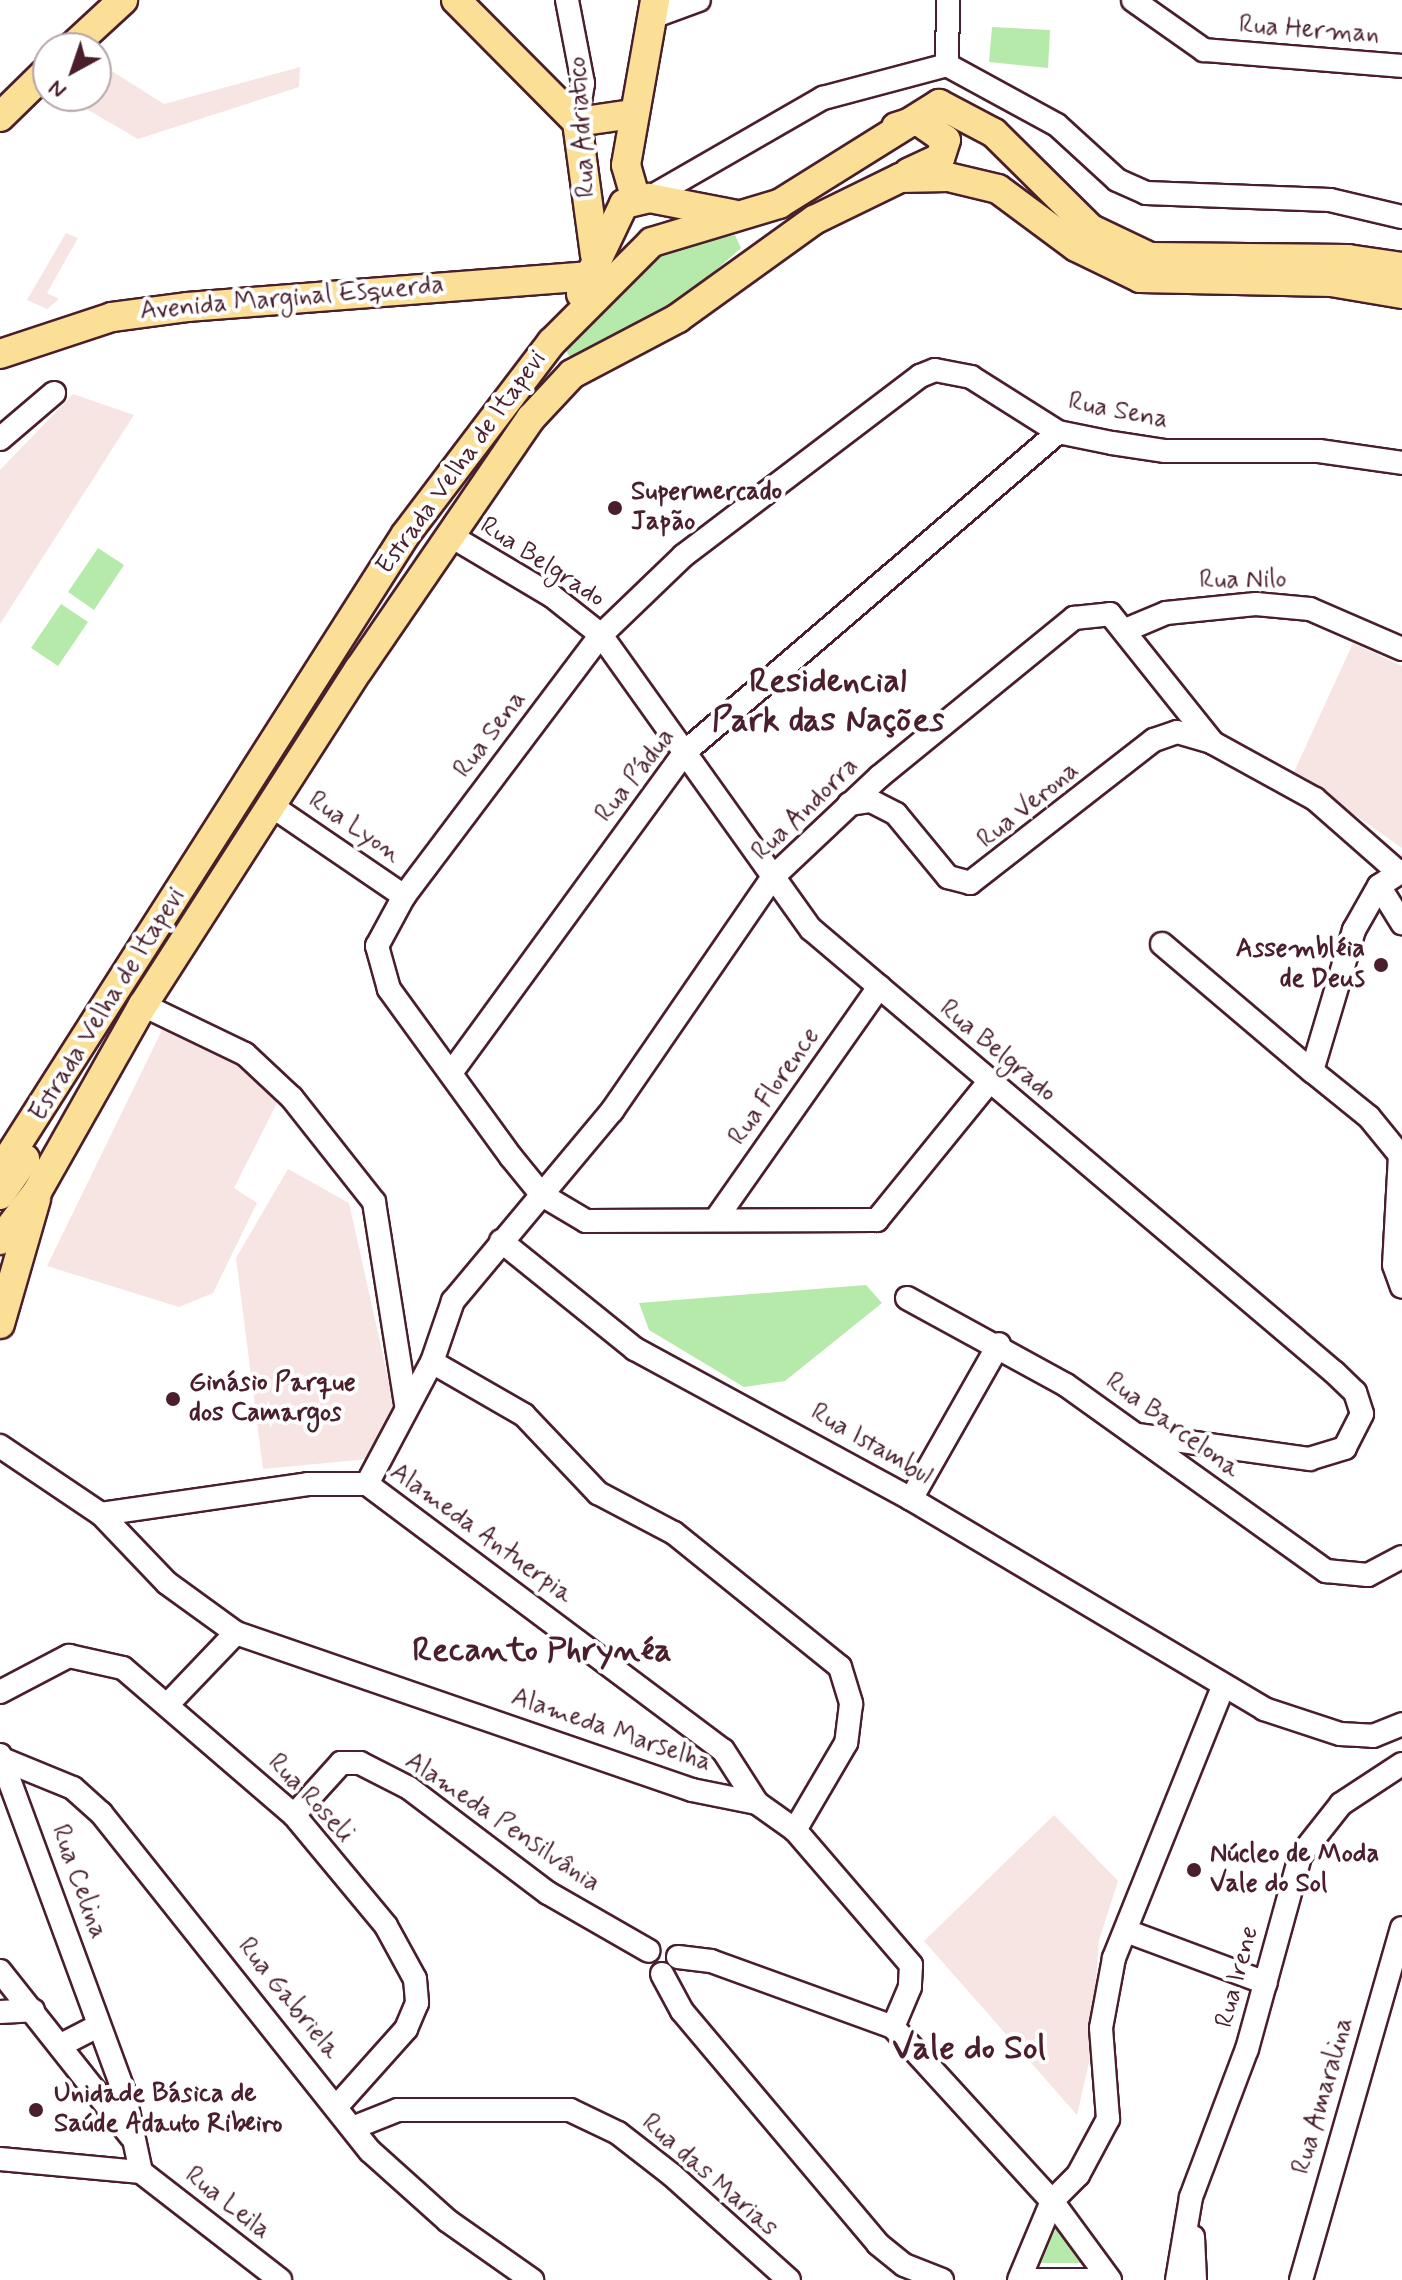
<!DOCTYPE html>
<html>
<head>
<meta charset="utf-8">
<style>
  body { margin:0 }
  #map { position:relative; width:1402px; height:2280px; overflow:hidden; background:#fff; font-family:Mynerve,sans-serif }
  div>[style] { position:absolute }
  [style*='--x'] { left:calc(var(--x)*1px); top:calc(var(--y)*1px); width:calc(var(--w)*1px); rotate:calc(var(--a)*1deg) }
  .built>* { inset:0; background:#f7e5e4 }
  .green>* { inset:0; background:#b6eaab }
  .roads { filter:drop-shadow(2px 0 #4a1f2b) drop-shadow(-2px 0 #4a1f2b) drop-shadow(0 2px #4a1f2b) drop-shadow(0 -2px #4a1f2b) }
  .minor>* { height:22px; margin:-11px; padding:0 11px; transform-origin:11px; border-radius:11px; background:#fff }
  .major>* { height:28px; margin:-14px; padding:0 14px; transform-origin:14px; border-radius:14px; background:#fbdf96 }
  .dots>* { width:22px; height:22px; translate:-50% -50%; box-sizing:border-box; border:4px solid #fff; border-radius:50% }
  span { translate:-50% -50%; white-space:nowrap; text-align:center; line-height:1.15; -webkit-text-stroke:8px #fff; paint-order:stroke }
  .street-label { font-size:26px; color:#4a1f2b }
  .poi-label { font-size:26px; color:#4a1f2b; font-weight:700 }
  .left { translate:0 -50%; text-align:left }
  .right { translate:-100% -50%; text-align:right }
  .district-label { font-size:34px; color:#4a1f2b; font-weight:700 }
  .north { position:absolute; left:32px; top:32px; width:80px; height:80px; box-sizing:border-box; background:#fff; border:2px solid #b7a5aa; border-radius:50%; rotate:220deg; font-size:22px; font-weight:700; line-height:32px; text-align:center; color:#4a1f2b }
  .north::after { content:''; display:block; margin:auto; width:28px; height:36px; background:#4a1f2b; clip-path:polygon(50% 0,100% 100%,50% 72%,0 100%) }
</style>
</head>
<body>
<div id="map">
  <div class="built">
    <i style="clip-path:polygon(96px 61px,164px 104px,300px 67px,299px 87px,138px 139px,64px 96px,96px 96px)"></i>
    <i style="clip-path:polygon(66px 233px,78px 238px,47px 293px,59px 299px,47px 309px,27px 300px)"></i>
    <i style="clip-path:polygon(73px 394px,134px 415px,0 624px,0 470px)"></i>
    <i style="clip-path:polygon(1353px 643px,1402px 666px,1402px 848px,1294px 772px)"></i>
    <i style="clip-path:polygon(164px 1026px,223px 1049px,277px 1103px,234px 1188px,257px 1203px,213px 1293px,179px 1307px,47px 1266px)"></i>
    <i style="clip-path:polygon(288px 1169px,349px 1203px,394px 1405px,369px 1459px,263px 1469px,236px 1258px)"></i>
    <i style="clip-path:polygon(1054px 1815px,1118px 1881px,1099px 1940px,1090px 2058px,1077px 2115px,924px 1941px)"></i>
  </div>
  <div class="green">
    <i style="clip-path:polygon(992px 27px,1050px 30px,1048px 68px,989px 62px)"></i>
    <i style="clip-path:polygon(735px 235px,741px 248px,681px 301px,573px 364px,564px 346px,652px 253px)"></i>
    <i style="clip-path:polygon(98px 548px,124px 565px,94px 610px,68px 592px)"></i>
    <i style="clip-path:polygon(61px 604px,88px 622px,58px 666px,31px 648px)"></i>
    <i style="clip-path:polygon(866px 1285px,882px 1303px,785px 1381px,744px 1387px,649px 1330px,639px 1303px)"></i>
    <i style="clip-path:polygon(1056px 2228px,1081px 2263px,1041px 2263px)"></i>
  </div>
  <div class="roads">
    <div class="minor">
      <i style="--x:567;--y:0;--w:85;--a:79.1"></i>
      <i style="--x:583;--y:83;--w:39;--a:99"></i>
      <i style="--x:1133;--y:0;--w:87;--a:35.2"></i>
      <i style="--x:1204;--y:50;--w:199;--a:4.6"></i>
      <i style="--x:650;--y:18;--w:52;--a:-20.2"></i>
      <i style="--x:947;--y:65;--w:65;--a:-89.1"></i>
      <i style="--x:649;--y:198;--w:201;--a:-29.9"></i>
      <i style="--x:823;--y:98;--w:128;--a:-14.9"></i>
      <i style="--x:947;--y:65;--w:125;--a:28.6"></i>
      <i style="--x:1057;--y:125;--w:81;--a:42.5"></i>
      <i style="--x:1117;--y:180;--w:32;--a:24"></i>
      <i style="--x:1146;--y:193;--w:184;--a:2.2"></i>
      <i style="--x:1330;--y:200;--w:74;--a:13.3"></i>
      <i style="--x:0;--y:439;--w:71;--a:-40.4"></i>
      <i style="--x:451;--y:536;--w:117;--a:30.7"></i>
      <i style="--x:552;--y:596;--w:63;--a:38.5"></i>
      <i style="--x:601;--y:635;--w:361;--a:54.5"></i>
      <i style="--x:811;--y:929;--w:685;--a:40.27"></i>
      <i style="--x:1334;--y:1372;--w:29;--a:44"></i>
      <i style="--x:1355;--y:1392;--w:23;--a:72"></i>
      <i style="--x:1362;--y:1414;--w:38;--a:117"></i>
      <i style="--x:1345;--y:1448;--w:37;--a:163"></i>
      <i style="--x:1310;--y:1459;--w:172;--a:-172"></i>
      <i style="--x:1128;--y:629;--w:41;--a:-22.8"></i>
      <i style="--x:1166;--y:613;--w:90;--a:-5.7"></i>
      <i style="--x:1256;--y:604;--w:54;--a:5.3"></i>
      <i style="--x:1310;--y:609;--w:100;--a:23.5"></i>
      <i style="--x:849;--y:804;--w:22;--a:-8"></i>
      <i style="--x:871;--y:801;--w:28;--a:27"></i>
      <i style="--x:896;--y:814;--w:82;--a:50.5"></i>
      <i style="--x:948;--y:877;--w:23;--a:15"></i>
      <i style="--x:970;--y:883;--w:233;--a:-37.9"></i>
      <i style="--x:1154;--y:740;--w:24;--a:-19"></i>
      <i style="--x:1177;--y:732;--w:36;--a:16"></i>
      <i style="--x:272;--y:806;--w:160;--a:34.3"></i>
      <i style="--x:1402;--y:871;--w:27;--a:147"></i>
      <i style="--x:1379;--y:886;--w:51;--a:119.6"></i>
      <i style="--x:1354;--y:930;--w:147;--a:106.6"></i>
      <i style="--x:1312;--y:1071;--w:73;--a:38.9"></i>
      <i style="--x:1369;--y:1117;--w:49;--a:50.8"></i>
      <i style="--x:1400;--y:1155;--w:110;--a:93.1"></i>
      <i style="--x:1394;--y:1265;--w:23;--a:70"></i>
      <i style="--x:1379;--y:886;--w:44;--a:58.1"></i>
      <i style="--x:1162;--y:944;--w:197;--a:40.3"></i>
      <i style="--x:143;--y:1005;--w:113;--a:25.7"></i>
      <i style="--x:245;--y:1054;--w:64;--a:43.1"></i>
      <i style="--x:292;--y:1098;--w:132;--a:51.7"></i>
      <i style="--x:374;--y:1202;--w:206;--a:81"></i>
      <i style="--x:451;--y:1073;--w:397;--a:-53.9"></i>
      <i style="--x:685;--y:752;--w:491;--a:-40.6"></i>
      <i style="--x:989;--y:1082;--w:178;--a:129.1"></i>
      <i style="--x:877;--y:1220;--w:291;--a:179.8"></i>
      <i style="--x:586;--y:1221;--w:51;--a:-149.4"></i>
      <i style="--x:542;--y:1195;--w:49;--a:-129.2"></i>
      <i style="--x:511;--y:1157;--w:208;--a:-126"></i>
      <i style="--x:389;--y:989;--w:45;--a:-105.6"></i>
      <i style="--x:377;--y:946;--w:57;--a:-61.6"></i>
      <i style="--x:404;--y:896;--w:327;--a:-53"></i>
      <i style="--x:601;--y:635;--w:114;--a:-43.9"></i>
      <i style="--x:683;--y:556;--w:298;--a:-37.2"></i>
      <i style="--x:920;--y:376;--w:16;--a:-22"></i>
      <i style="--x:935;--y:370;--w:37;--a:11"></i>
      <i style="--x:971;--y:377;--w:103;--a:32.3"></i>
      <i style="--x:1058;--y:432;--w:55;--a:11.5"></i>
      <i style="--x:1112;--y:443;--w:54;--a:8.6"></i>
      <i style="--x:1165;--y:451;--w:154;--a:0"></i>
      <i style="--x:1319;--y:451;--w:84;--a:8.2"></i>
      <i style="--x:716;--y:1219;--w:284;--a:-54.9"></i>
      <i style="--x:501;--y:1241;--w:172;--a:38.9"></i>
      <i style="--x:635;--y:1349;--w:314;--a:28.5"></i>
      <i style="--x:911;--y:1499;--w:411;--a:30.7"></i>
      <i style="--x:1264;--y:1709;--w:80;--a:18.2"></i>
      <i style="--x:1340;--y:1734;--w:33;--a:3"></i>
      <i style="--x:1373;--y:1736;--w:31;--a:-22"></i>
      <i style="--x:907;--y:1298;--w:181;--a:28.7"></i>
      <i style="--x:1066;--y:1385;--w:320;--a:35.6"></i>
      <i style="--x:1326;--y:1571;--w:42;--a:5.4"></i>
      <i style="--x:1368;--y:1575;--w:38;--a:-28"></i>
      <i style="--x:432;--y:1362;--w:106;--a:29.9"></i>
      <i style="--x:524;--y:1415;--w:108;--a:46.5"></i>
      <i style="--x:598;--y:1493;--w:86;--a:27.8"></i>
      <i style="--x:674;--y:1533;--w:213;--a:38.9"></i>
      <i style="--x:840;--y:1667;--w:39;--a:73"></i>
      <i style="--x:851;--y:1704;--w:39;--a:97"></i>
      <i style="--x:846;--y:1743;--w:101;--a:120.4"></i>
      <i style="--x:0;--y:1446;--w:122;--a:34"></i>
      <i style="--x:101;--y:1514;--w:95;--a:46.3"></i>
      <i style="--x:167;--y:1583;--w:85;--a:35.9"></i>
      <i style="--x:236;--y:1633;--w:482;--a:19"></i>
      <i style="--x:692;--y:1790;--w:66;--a:11.3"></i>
      <i style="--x:367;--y:1484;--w:138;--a:-62"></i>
      <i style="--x:432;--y:1362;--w:65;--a:-71"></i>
      <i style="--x:453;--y:1301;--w:248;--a:-50.1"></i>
      <i style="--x:612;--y:1111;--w:284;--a:-55.5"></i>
      <i style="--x:773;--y:877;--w:146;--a:-43.3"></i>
      <i style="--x:879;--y:777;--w:252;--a:-39.2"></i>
      <i style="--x:1074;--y:618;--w:36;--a:-6"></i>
      <i style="--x:1110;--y:614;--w:165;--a:51.4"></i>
      <i style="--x:1213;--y:743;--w:116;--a:28.8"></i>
      <i style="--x:1315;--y:799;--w:111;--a:41.3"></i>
      <i style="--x:911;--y:1499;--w:178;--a:-60.4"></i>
      <i style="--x:101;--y:1514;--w:209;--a:-8.2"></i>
      <i style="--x:308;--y:1484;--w:59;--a:0"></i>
      <i style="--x:367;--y:1484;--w:444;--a:36.8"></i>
      <i style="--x:723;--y:1750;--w:63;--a:57.3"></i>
      <i style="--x:757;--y:1803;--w:47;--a:35.4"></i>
      <i style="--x:795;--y:1830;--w:178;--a:49.3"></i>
      <i style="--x:911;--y:1965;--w:22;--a:93"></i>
      <i style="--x:910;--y:1987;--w:43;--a:113"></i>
      <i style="--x:0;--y:1692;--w:78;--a:-27.6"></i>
      <i style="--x:69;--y:1656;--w:55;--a:12.5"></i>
      <i style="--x:123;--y:1668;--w:225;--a:40.7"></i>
      <i style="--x:294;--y:1815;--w:144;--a:50.3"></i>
      <i style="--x:386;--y:1926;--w:60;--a:61.3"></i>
      <i style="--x:415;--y:1979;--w:24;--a:85"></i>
      <i style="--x:417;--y:2003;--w:28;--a:113"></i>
      <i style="--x:406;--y:2029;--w:102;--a:131.8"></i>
      <i style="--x:169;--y:1703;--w:97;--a:-46.3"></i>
      <i style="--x:0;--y:1755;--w:359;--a:69.8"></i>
      <i style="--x:124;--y:2092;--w:82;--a:78"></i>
      <i style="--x:2;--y:1759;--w:77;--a:22.2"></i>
      <i style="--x:73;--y:1788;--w:38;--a:42"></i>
      <i style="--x:101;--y:1813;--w:432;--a:51.5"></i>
      <i style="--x:370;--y:2151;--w:105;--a:41.9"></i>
      <i style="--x:448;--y:2221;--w:103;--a:35.1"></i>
      <i style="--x:294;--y:1815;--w:70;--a:-47.9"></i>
      <i style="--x:341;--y:1763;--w:19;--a:0"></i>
      <i style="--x:360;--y:1763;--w:55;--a:27"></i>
      <i style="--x:409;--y:1788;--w:174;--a:37.1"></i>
      <i style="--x:548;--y:1893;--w:116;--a:29.9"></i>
      <i style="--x:1126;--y:1931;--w:149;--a:20.4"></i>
      <i style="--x:678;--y:1957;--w:33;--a:7"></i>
      <i style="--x:711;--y:1961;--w:194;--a:19.9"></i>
      <i style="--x:893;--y:2027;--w:236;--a:47.6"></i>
      <i style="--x:1052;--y:2201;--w:98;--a:53.7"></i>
      <i style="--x:0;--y:1971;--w:211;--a:51.6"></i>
      <i style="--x:662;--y:1974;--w:42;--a:61.6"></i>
      <i style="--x:682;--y:2011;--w:304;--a:49.9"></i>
      <i style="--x:878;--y:2244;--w:33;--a:39"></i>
      <i style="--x:904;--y:2265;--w:41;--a:21.5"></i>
      <i style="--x:0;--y:2012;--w:33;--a:-3"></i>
      <i style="--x:61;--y:2045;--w:42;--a:-27.2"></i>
      <i style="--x:355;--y:2127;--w:46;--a:-21.6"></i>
      <i style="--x:398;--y:2110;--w:172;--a:0"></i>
      <i style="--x:570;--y:2110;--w:53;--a:25.6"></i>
      <i style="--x:618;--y:2133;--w:68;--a:37.9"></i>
      <i style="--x:672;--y:2175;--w:157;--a:41.9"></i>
      <i style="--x:0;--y:2159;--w:142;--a:5.3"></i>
      <i style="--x:141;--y:2172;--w:176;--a:37.8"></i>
      <i style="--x:1193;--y:2237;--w:43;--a:87.3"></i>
      <i style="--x:1019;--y:2280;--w:86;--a:-67.3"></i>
      <i style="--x:1052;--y:2201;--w:37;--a:-45"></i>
      <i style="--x:1078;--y:2175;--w:64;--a:-61.8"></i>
      <i style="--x:1108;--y:2119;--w:91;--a:-94.4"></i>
      <i style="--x:1101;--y:2028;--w:71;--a:-79.5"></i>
      <i style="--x:1114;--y:1958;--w:292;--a:-68.1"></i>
      <i style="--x:1034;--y:2280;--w:61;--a:0"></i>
      <i style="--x:1177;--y:2280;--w:84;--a:-80.4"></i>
      <i style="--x:1191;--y:2197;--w:158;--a:-69.3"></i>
      <i style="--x:1247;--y:2049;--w:200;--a:-74.6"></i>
      <i style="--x:1300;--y:1856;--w:66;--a:-51.7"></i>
      <i style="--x:1341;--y:1804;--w:73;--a:-33.3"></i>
      <i style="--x:1301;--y:2280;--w:366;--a:-74"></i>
    </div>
    <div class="major">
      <i style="--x:456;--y:0;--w:172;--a:45.2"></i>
      <i style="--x:71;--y:48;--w:71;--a:-42.7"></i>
      <i style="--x:0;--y:117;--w:67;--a:-44.4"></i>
      <i style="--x:577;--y:122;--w:134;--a:82.3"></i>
      <i style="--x:577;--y:122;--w:57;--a:-8.1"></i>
      <i style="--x:896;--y:127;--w:22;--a:-18"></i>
      <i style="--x:917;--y:120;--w:35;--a:35"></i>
      <i style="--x:946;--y:140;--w:19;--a:108"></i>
      <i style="--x:940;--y:158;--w:35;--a:155"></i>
      <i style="--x:636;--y:200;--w:36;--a:-106"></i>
      <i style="--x:626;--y:165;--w:168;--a:-80"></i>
      <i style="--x:581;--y:294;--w:100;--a:-64.5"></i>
      <i style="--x:624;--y:204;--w:26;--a:-13"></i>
      <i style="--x:649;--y:198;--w:85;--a:10.9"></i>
      <i style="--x:0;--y:354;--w:118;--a:-18.3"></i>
      <i style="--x:112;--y:317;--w:77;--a:-7.5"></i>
      <i style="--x:188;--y:307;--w:403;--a:-4.4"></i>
      <i style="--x:0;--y:1171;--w:755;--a:-57.49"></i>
      <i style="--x:406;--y:534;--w:241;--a:-52.8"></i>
      <i style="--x:552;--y:342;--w:141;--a:-45"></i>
      <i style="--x:652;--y:242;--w:133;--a:-16.7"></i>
      <i style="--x:779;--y:204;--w:189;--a:-32"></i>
      <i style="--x:939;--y:104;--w:62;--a:27.8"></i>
      <i style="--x:994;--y:133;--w:136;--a:44.7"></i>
      <i style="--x:1091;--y:229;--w:65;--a:25.4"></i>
      <i style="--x:1150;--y:257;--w:198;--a:0.6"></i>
      <i style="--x:1348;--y:259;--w:55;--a:8.4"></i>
      <i style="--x:0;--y:1195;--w:44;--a:-55.2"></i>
      <i style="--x:0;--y:1240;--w:61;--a:-52.4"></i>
      <i style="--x:37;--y:1192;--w:215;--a:-60.5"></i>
      <i style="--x:143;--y:1005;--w:399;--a:-57.3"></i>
      <i style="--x:359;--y:669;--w:304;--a:-55.6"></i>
      <i style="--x:531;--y:418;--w:60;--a:-47"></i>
      <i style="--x:572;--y:374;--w:120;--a:-27.8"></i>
      <i style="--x:678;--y:318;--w:168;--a:-35.8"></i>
      <i style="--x:814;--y:220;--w:96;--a:-26"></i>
      <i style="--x:900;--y:178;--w:48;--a:-1.2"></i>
      <i style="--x:948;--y:177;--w:51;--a:13.5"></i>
      <i style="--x:998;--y:189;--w:97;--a:36.6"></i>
      <i style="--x:1076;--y:247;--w:71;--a:25.8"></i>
      <i style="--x:1140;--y:278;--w:191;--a:1.2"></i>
      <i style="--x:1331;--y:282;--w:72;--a:9.6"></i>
      <i style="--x:0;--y:1324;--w:130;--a:-73.9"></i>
    </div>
  </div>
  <div class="dots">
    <i style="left:615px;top:508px;background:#4a1f2b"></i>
    <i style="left:1381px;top:965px;background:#4a1f2b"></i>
    <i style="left:173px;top:1399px;background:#4a1f2b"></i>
    <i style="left:1194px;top:1870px;background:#4a1f2b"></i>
    <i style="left:36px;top:2110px;background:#4a1f2b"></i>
  </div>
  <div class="street-label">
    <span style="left:1309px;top:31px;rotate:4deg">Rua Herman</span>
    <span style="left:583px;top:127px;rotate:-94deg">Rua Adriatico</span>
    <span style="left:292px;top:299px;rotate:-5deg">Avenida Marginal Esquerda</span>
    <span style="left:1118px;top:412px;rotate:11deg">Rua Sena</span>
    <span style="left:462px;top:463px;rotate:-54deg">Estrada Velha de Itapevi</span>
    <span style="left:542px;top:563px;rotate:33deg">Rua Belgrado</span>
    <span style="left:1243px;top:581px;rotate:-1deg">Rua Nilo</span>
    <span style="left:491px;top:735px;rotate:-53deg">Rua Sena</span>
    <span style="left:636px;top:776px;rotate:-52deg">Rua Pádua</span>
    <span style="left:1029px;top:806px;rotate:-39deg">Rua Verona</span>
    <span style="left:806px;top:810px;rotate:-44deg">Rua Andorra</span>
    <span style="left:354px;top:828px;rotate:34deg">Rua Lyon</span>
    <span style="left:108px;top:1005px;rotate:-58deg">Estrada Velha de Itapevi</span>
    <span style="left:997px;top:1052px;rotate:40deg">Rua Belgrado</span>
    <span style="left:775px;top:1087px;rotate:-55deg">Rua Florence</span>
    <span style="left:1172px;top:1426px;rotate:36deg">Rua Barcelona</span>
    <span style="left:871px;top:1445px;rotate:30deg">Rua Istambul</span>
    <span style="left:481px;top:1534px;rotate:36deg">Alameda Antuerpia</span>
    <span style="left:611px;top:1731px;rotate:19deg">Alameda Marselha</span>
    <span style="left:310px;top:1799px;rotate:46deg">Rua Roseli</span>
    <span style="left:502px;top:1823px;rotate:34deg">Alameda Pensilvânia</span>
    <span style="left:78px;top:1882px;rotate:70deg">Rua Celina</span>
    <span style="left:1238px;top:1977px;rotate:-75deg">Rua Irene</span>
    <span style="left:288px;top:1999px;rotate:51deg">Rua Gabriela</span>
    <span style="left:1324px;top:2096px;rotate:-74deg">Rua Amaralina</span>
    <span style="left:709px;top:2176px;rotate:41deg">Rua das Marias</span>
    <span style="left:227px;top:2204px;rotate:38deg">Rua Leila</span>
  </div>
  <div class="poi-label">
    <span class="left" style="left:631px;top:508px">Supermercado<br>Japão</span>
    <span class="right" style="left:1365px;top:965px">Assembléia<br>de Deus</span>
    <span class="left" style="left:189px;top:1399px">Ginásio Parque<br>dos Camargos</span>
    <span class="left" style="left:1210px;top:1870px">Núcleo de Moda<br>Vale do Sol</span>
    <span class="left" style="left:54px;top:2110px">Unidade Básica de<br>Saúde Adauto Ribeiro</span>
  </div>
  <div class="district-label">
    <span style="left:828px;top:701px">Residencial<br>Park das Nações</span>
    <span style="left:542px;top:1651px">Recanto Phrynéa</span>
    <span style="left:969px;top:2049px">Vale do Sol</span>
  </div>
  <div class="north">N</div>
</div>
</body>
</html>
